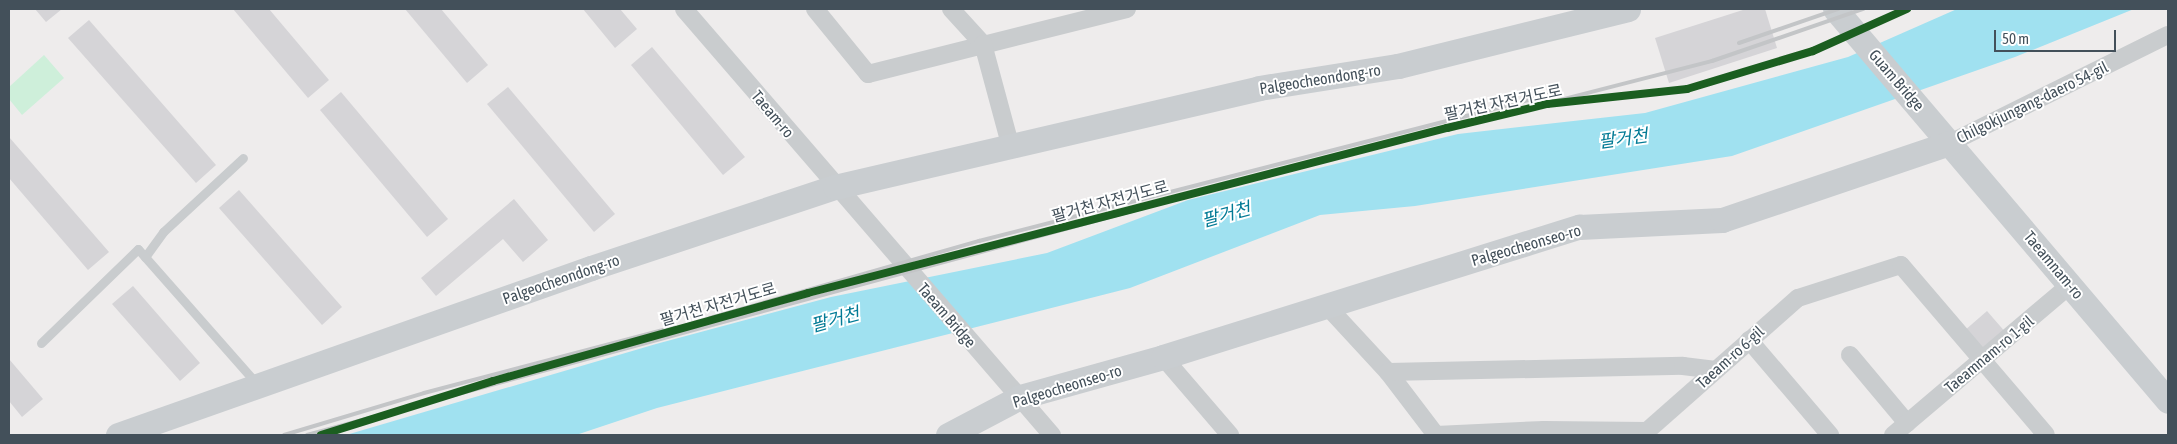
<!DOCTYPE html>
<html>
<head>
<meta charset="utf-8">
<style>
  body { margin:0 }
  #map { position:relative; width:2177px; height:444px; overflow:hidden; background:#eeecec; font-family:"Asap Condensed","Noto Sans KR",sans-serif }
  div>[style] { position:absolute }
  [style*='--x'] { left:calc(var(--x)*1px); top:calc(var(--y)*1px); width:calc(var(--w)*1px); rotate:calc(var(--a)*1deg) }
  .green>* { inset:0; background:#ceefda }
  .water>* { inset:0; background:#a0e1f0 }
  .building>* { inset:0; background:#d5d4d7 }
  .lane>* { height:9px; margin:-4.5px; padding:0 4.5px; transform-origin:4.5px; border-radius:4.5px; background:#c9ccce }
  .street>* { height:18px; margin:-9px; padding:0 9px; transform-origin:9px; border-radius:9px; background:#c9ccce }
  .secondary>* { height:25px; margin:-12.5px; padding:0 12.5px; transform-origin:12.5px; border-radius:12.5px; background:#c9cdd0 }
  .rail>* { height:4px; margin:-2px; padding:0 2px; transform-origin:2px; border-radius:2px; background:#c3c5c7 }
  .cycleway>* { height:8px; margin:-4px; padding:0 4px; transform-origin:4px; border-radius:4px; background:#1b5e20 }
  span { translate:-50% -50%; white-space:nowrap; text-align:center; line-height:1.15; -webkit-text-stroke:4px #fff; paint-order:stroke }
  .street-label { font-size:16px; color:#43505a }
  .water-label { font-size:18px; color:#037b96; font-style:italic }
  .frame { position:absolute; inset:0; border:10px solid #43505a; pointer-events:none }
  .scale { position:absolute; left:1994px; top:30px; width:122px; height:22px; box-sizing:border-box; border:2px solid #43505a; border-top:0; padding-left:6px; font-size:15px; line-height:18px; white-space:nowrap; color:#43505a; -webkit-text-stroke:4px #fff; paint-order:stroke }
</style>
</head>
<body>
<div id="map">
  <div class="green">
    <i style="clip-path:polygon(44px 55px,64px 78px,22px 115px,9px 99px,9px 87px)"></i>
  </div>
  <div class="water">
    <i style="clip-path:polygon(1957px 9px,2134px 9px,2015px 57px,1732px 156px,1415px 206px,1320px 215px,1130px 288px,657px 408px,576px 435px,346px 435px,656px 344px,831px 297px,1047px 253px,1188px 200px,1458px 134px,1645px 113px,1848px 57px)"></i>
  </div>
  <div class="building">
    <i style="clip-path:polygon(35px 9px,62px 9px,46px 22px)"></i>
    <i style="clip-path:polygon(233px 9px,269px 9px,329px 80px,308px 98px)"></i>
    <i style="clip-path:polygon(405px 9px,441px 9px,488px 65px,467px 83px)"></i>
    <i style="clip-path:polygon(583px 9px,620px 9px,637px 29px,615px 48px)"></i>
    <i style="clip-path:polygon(1746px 9px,1765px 9px,1777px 48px,1669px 83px,1655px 38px)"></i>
    <i style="clip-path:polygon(89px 20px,216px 165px,196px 183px,68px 38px)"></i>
    <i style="clip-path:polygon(652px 47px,745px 157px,723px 175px,631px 65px)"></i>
    <i style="clip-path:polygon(508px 87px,615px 214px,594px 232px,487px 104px)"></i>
    <i style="clip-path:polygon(341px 92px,448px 219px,427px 237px,320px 110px)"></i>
    <i style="clip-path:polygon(9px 137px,109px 252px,88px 270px,9px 178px)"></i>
    <i style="clip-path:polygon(239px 190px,342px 307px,322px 325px,219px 208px)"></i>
    <i style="clip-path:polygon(514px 199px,548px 240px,523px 262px,503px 239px,436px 296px,421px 278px)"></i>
    <i style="clip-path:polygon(133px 286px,200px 363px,180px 381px,112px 304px)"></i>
    <i style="clip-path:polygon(1987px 311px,2007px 334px,1989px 349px,1978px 348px,1964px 331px)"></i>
    <i style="clip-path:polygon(9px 359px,43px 399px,22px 417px,9px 401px)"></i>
  </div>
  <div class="lane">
    <i style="--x:145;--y:257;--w:31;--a:-54"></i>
    <i style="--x:163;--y:232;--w:109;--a:-42.8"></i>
    <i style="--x:41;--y:343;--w:135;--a:-44.1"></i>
    <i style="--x:138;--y:249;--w:179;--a:48.6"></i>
  </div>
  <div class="street">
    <i style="--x:684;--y:9;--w:563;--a:49.18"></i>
    <i style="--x:815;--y:9;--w:84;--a:50.8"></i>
    <i style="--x:868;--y:74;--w:267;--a:-14.1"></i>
    <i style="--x:951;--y:9;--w:47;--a:47.6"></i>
    <i style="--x:983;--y:44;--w:104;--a:74.9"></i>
    <i style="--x:1950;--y:143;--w:243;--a:-26.4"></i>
    <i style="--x:1326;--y:305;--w:91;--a:47.2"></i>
    <i style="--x:1388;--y:372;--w:79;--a:52.7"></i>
    <i style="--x:1749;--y:340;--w:125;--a:49.5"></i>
    <i style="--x:1850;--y:355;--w:89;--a:50"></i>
    <i style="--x:1163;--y:357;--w:103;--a:49.3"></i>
    <i style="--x:1388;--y:372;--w:295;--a:-1.2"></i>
    <i style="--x:1683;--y:366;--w:33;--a:7"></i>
    <i style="--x:1436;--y:435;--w:108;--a:-2.7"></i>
    <i style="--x:1544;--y:430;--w:103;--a:0.6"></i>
    <i style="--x:1647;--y:431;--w:201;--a:-41.4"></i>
    <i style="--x:1798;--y:298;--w:108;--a:-17.8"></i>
    <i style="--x:1901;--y:265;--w:223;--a:49.5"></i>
    <i style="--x:1893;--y:435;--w:233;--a:-40.3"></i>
  </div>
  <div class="secondary">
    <i style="--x:1835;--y:9;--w:514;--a:49.65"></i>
    <i style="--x:118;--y:435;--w:502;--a:-19.45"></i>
    <i style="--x:591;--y:268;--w:257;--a:-18.4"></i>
    <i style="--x:835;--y:187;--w:435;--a:-13.1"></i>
    <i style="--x:1259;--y:88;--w:141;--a:-9"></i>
    <i style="--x:1398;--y:66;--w:237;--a:-13.9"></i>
    <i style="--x:948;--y:435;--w:81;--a:-27.8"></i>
    <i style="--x:1020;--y:397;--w:148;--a:-15.6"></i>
    <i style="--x:1163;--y:357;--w:436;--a:-17.4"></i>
    <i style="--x:1579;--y:227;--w:143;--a:-2.8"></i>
    <i style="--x:1722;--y:220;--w:241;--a:-18.7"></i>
  </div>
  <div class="rail">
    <i style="--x:1739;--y:43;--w:105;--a:-19"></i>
    <i style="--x:710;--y:318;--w:280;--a:-16"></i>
    <i style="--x:979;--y:241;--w:596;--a:-14.39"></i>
    <i style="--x:284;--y:435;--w:146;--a:-16.7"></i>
    <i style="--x:424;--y:393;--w:259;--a:-14.8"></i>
    <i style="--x:307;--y:435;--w:927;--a:-15.19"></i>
    <i style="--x:1202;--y:192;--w:527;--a:-14.41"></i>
    <i style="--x:1712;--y:61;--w:160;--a:-19"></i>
  </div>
  <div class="cycleway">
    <i style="--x:321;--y:435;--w:180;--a:-17.4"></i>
    <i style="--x:493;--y:381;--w:327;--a:-15.6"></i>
    <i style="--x:808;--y:293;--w:660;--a:-14.48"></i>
    <i style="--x:1447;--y:128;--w:103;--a:-13.5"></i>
    <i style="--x:1547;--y:104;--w:141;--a:-6.1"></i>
    <i style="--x:1687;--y:89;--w:132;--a:-16.8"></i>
    <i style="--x:1813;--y:51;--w:103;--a:-24.1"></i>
  </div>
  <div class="street-label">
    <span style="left:1320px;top:79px;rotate:-9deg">Palgeocheondong-ro</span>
    <span style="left:1897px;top:80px;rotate:49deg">Guam Bridge</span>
    <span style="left:1503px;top:102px;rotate:-12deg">팔거천 자전거도로</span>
    <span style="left:2032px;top:102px;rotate:-26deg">Chilgokjungang-daero 54-gil</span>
    <span style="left:773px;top:114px;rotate:50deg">Taeam-ro</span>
    <span style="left:1110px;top:201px;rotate:-15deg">팔거천 자전거도로</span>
    <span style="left:1526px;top:245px;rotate:-16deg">Palgeocheonseo-ro</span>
    <span style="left:2054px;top:265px;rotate:50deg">Taeamnam-ro</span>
    <span style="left:561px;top:279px;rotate:-19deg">Palgeocheondong-ro</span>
    <span style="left:718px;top:304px;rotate:-16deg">팔거천 자전거도로</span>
    <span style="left:947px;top:315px;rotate:49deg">Taeam Bridge</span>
    <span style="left:1989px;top:354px;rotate:-40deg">Taeamnam-ro 1-gil</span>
    <span style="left:1730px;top:357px;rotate:-42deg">Taeam-ro 6-gil</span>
    <span style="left:1067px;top:386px;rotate:-17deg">Palgeocheonseo-ro</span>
  </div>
  <div class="water-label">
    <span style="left:1623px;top:139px;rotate:-8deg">팔거천</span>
    <span style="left:1226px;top:215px;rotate:-15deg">팔거천</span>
    <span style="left:835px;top:320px;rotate:-15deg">팔거천</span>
  </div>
  <div class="frame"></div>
  <div class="scale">50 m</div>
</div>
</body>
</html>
